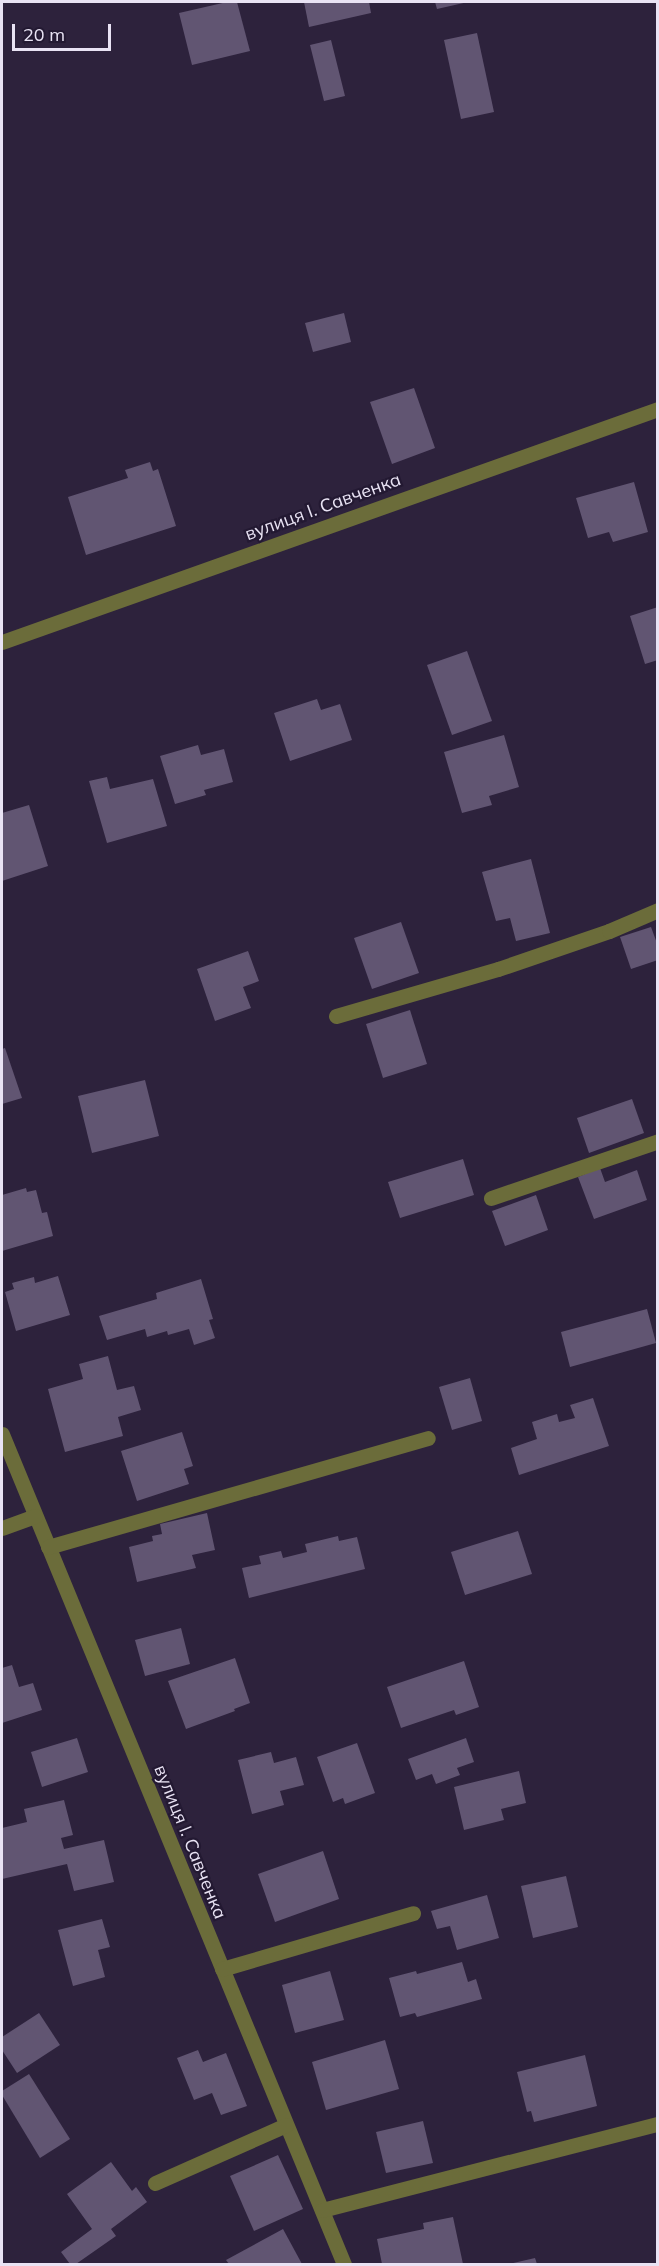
<!DOCTYPE html>
<html>
<head>
<meta charset="utf-8">
<style>
  body { margin:0 }
  #map { position:relative; width:659px; height:2266px; overflow:hidden; background:#2d223c; font-family:Mulish,sans-serif }
  div>[style] { position:absolute }
  [style*='--x'] { left:calc(var(--x)*1px); top:calc(var(--y)*1px); width:calc(var(--w)*1px); rotate:calc(var(--a)*1deg) }
  .building>* { inset:0; background:#615572 }
  .minor>* { height:15px; margin:-7.5px; padding:0 7.5px; transform-origin:7.5px; border-radius:7.5px; background:#6b6c3a }
  span { translate:-50% -50%; white-space:nowrap; text-align:center; line-height:1.15; -webkit-text-stroke:4.5px #231932; paint-order:stroke }
  .street-label { font-size:18px; color:#e9e3f4 }
  .frame { position:absolute; inset:0; border:3px solid #e9e3f4; pointer-events:none }
  .scale { position:absolute; left:12px; top:24px; width:99px; height:27px; box-sizing:border-box; border:3px solid #e9e3f4; border-top:0; padding-left:8px; font-size:18px; line-height:21px; white-space:nowrap; color:#e9e3f4; -webkit-text-stroke:4px #231932; paint-order:stroke }
</style>
</head>
<body>
<div id="map">
  <div class="building">
    <i style="clip-path:polygon(227px 2px,237px 2px,250px 51px,192px 65px,179px 13px)"></i>
    <i style="clip-path:polygon(304px 2px,369px 2px,371px 13px,309px 27px)"></i>
    <i style="clip-path:polygon(435px 2px,468px 2px,437px 9px)"></i>
    <i style="clip-path:polygon(477px 33px,494px 112px,461px 119px,444px 40px)"></i>
    <i style="clip-path:polygon(331px 40px,345px 96px,324px 101px,310px 45px)"></i>
    <i style="clip-path:polygon(344px 313px,351px 342px,313px 352px,305px 323px)"></i>
    <i style="clip-path:polygon(414px 388px,435px 448px,392px 464px,370px 402px)"></i>
    <i style="clip-path:polygon(150px 462px,153px 471px,158px 469px,176px 526px,86px 555px,68px 497px,128px 478px,125px 470px)"></i>
    <i style="clip-path:polygon(634px 482px,648px 532px,613px 542px,609px 532px,588px 538px,576px 498px)"></i>
    <i style="clip-path:polygon(658px 607px,658px 660px,645px 664px,630px 616px)"></i>
    <i style="clip-path:polygon(467px 651px,492px 721px,452px 735px,427px 665px)"></i>
    <i style="clip-path:polygon(317px 699px,321px 710px,340px 704px,352px 740px,290px 761px,274px 713px)"></i>
    <i style="clip-path:polygon(504px 735px,519px 787px,489px 796px,492px 805px,462px 813px,444px 752px)"></i>
    <i style="clip-path:polygon(198px 745px,201px 755px,224px 749px,233px 782px,204px 790px,206px 795px,175px 804px,160px 756px)"></i>
    <i style="clip-path:polygon(107px 777px,110px 789px,153px 779px,167px 826px,107px 843px,89px 781px)"></i>
    <i style="clip-path:polygon(29px 805px,48px 866px,2px 881px,2px 813px)"></i>
    <i style="clip-path:polygon(531px 859px,550px 933px,516px 941px,510px 918px,496px 921px,482px 872px)"></i>
    <i style="clip-path:polygon(401px 922px,419px 973px,372px 989px,354px 938px)"></i>
    <i style="clip-path:polygon(651px 927px,658px 946px,658px 960px,631px 969px,620px 937px)"></i>
    <i style="clip-path:polygon(248px 951px,259px 981px,243px 987px,251px 1008px,215px 1021px,197px 969px)"></i>
    <i style="clip-path:polygon(410px 1010px,427px 1064px,383px 1078px,366px 1024px)"></i>
    <i style="clip-path:polygon(5px 1048px,22px 1098px,2px 1104px,2px 1049px)"></i>
    <i style="clip-path:polygon(145px 1080px,159px 1136px,92px 1153px,78px 1096px)"></i>
    <i style="clip-path:polygon(632px 1099px,644px 1133px,589px 1153px,577px 1118px)"></i>
    <i style="clip-path:polygon(463px 1159px,474px 1195px,400px 1218px,388px 1182px)"></i>
    <i style="clip-path:polygon(600px 1168px,605px 1182px,637px 1170px,647px 1200px,594px 1219px,578px 1177px)"></i>
    <i style="clip-path:polygon(26px 1188px,27px 1192px,36px 1190px,42px 1213px,47px 1212px,53px 1236px,2px 1251px,2px 1195px)"></i>
    <i style="clip-path:polygon(536px 1195px,548px 1230px,505px 1246px,492px 1211px)"></i>
    <i style="clip-path:polygon(58px 1276px,70px 1315px,16px 1331px,5px 1292px,14px 1289px,12px 1283px,34px 1277px,35px 1283px)"></i>
    <i style="clip-path:polygon(201px 1279px,213px 1319px,209px 1320px,215px 1338px,194px 1345px,189px 1329px,168px 1335px,167px 1331px,147px 1337px,145px 1329px,107px 1340px,99px 1316px,157px 1299px,156px 1293px)"></i>
    <i style="clip-path:polygon(647px 1309px,656px 1343px,570px 1367px,561px 1332px)"></i>
    <i style="clip-path:polygon(108px 1356px,117px 1390px,134px 1386px,141px 1410px,118px 1417px,123px 1436px,65px 1452px,48px 1389px,83px 1379px,79px 1364px)"></i>
    <i style="clip-path:polygon(470px 1378px,482px 1421px,452px 1430px,439px 1387px)"></i>
    <i style="clip-path:polygon(593px 1398px,609px 1446px,519px 1475px,511px 1448px,537px 1439px,532px 1422px,557px 1414px,559px 1422px,575px 1418px,570px 1405px)"></i>
    <i style="clip-path:polygon(182px 1432px,193px 1466px,184px 1469px,189px 1484px,137px 1501px,121px 1451px)"></i>
    <i style="clip-path:polygon(207px 1513px,215px 1550px,192px 1555px,196px 1568px,137px 1582px,129px 1547px,153px 1541px,152px 1536px,162px 1534px,160px 1524px)"></i>
    <i style="clip-path:polygon(518px 1531px,532px 1574px,465px 1595px,451px 1552px)"></i>
    <i style="clip-path:polygon(338px 1536px,339px 1541px,357px 1537px,365px 1569px,249px 1598px,242px 1568px,261px 1564px,259px 1556px,281px 1551px,283px 1558px,307px 1552px,305px 1544px)"></i>
    <i style="clip-path:polygon(181px 1628px,190px 1664px,145px 1676px,135px 1640px)"></i>
    <i style="clip-path:polygon(235px 1658px,250px 1703px,234px 1709px,235px 1711px,186px 1729px,168px 1681px)"></i>
    <i style="clip-path:polygon(464px 1661px,479px 1707px,456px 1715px,454px 1710px,401px 1728px,387px 1687px)"></i>
    <i style="clip-path:polygon(12px 1665px,19px 1687px,33px 1683px,42px 1710px,2px 1723px,2px 1668px)"></i>
    <i style="clip-path:polygon(77px 1738px,88px 1772px,42px 1787px,31px 1752px)"></i>
    <i style="clip-path:polygon(466px 1738px,474px 1762px,457px 1768px,460px 1775px,436px 1784px,432px 1774px,416px 1780px,408px 1759px)"></i>
    <i style="clip-path:polygon(357px 1743px,375px 1793px,345px 1804px,343px 1798px,333px 1802px,317px 1757px)"></i>
    <i style="clip-path:polygon(271px 1752px,274px 1763px,296px 1757px,304px 1785px,280px 1791px,284px 1805px,252px 1814px,238px 1760px)"></i>
    <i style="clip-path:polygon(519px 1771px,526px 1803px,501px 1809px,504px 1820px,464px 1830px,454px 1787px)"></i>
    <i style="clip-path:polygon(64px 1800px,73px 1835px,61px 1838px,64px 1849px,104px 1840px,114px 1882px,74px 1891px,67px 1864px,2px 1879px,2px 1828px,27px 1822px,24px 1809px)"></i>
    <i style="clip-path:polygon(323px 1851px,339px 1899px,275px 1922px,258px 1874px)"></i>
    <i style="clip-path:polygon(566px 1876px,578px 1927px,533px 1938px,521px 1886px)"></i>
    <i style="clip-path:polygon(487px 1895px,499px 1938px,457px 1950px,450px 1926px,437px 1929px,431px 1911px)"></i>
    <i style="clip-path:polygon(102px 1919px,110px 1947px,98px 1950px,105px 1977px,73px 1986px,58px 1930px)"></i>
    <i style="clip-path:polygon(462px 1962px,468px 1982px,476px 1979px,482px 1999px,417px 2017px,415px 2013px,400px 2017px,389px 1978px,416px 1971px,417px 1974px)"></i>
    <i style="clip-path:polygon(330px 1971px,344px 2020px,295px 2033px,282px 1985px)"></i>
    <i style="clip-path:polygon(39px 2013px,60px 2045px,17px 2073px,2px 2050px,2px 2037px)"></i>
    <i style="clip-path:polygon(385px 2040px,399px 2089px,326px 2110px,312px 2062px)"></i>
    <i style="clip-path:polygon(198px 2050px,203px 2062px,226px 2053px,247px 2106px,221px 2115px,212px 2093px,194px 2100px,177px 2058px)"></i>
    <i style="clip-path:polygon(585px 2055px,597px 2106px,534px 2122px,531px 2111px,527px 2112px,517px 2072px)"></i>
    <i style="clip-path:polygon(29px 2074px,70px 2139px,40px 2158px,2px 2095px,2px 2091px)"></i>
    <i style="clip-path:polygon(423px 2121px,433px 2163px,386px 2173px,376px 2132px)"></i>
    <i style="clip-path:polygon(278px 2155px,303px 2209px,254px 2231px,230px 2176px)"></i>
    <i style="clip-path:polygon(111px 2162px,132px 2191px,136px 2187px,147px 2202px,111px 2229px,116px 2236px,76px 2264px,70px 2264px,61px 2252px,92px 2229px,67px 2194px)"></i>
    <i style="clip-path:polygon(453px 2217px,463px 2264px,382px 2264px,377px 2239px,424px 2229px,423px 2223px)"></i>
    <i style="clip-path:polygon(283px 2229px,302px 2264px,229px 2264px,226px 2260px)"></i>
    <i style="clip-path:polygon(535px 2258px,537px 2264px,509px 2264px)"></i>
  </div>
  <div class="minor">
    <i style="--x:2;--y:642;--w:696;--a:-19.55"></i>
    <i style="--x:336;--y:1016;--w:169;--a:-16.2"></i>
    <i style="--x:498;--y:969;--w:117;--a:-18.9"></i>
    <i style="--x:609;--y:931;--w:53;--a:-23.2"></i>
    <i style="--x:491;--y:1198;--w:176;--a:-18.8"></i>
    <i style="--x:2;--y:1434;--w:898;--a:67.61"></i>
    <i style="--x:2;--y:1528;--w:35;--a:-20"></i>
    <i style="--x:48;--y:1547;--w:395;--a:-16"></i>
    <i style="--x:222;--y:1969;--w:199;--a:-16.3"></i>
    <i style="--x:155;--y:2183;--w:143;--a:-23.9"></i>
    <i style="--x:322;--y:2210;--w:347;--a:-14.4"></i>
  </div>
  <div class="street-label">
    <span style="left:323px;top:507px;rotate:-20deg">вулиця І. Савченка</span>
    <span style="left:190px;top:1842px;rotate:68deg">вулиця І. Савченка</span>
  </div>
  <div class="frame"></div>
  <div class="scale">20 m</div>
</div>
</body>
</html>
